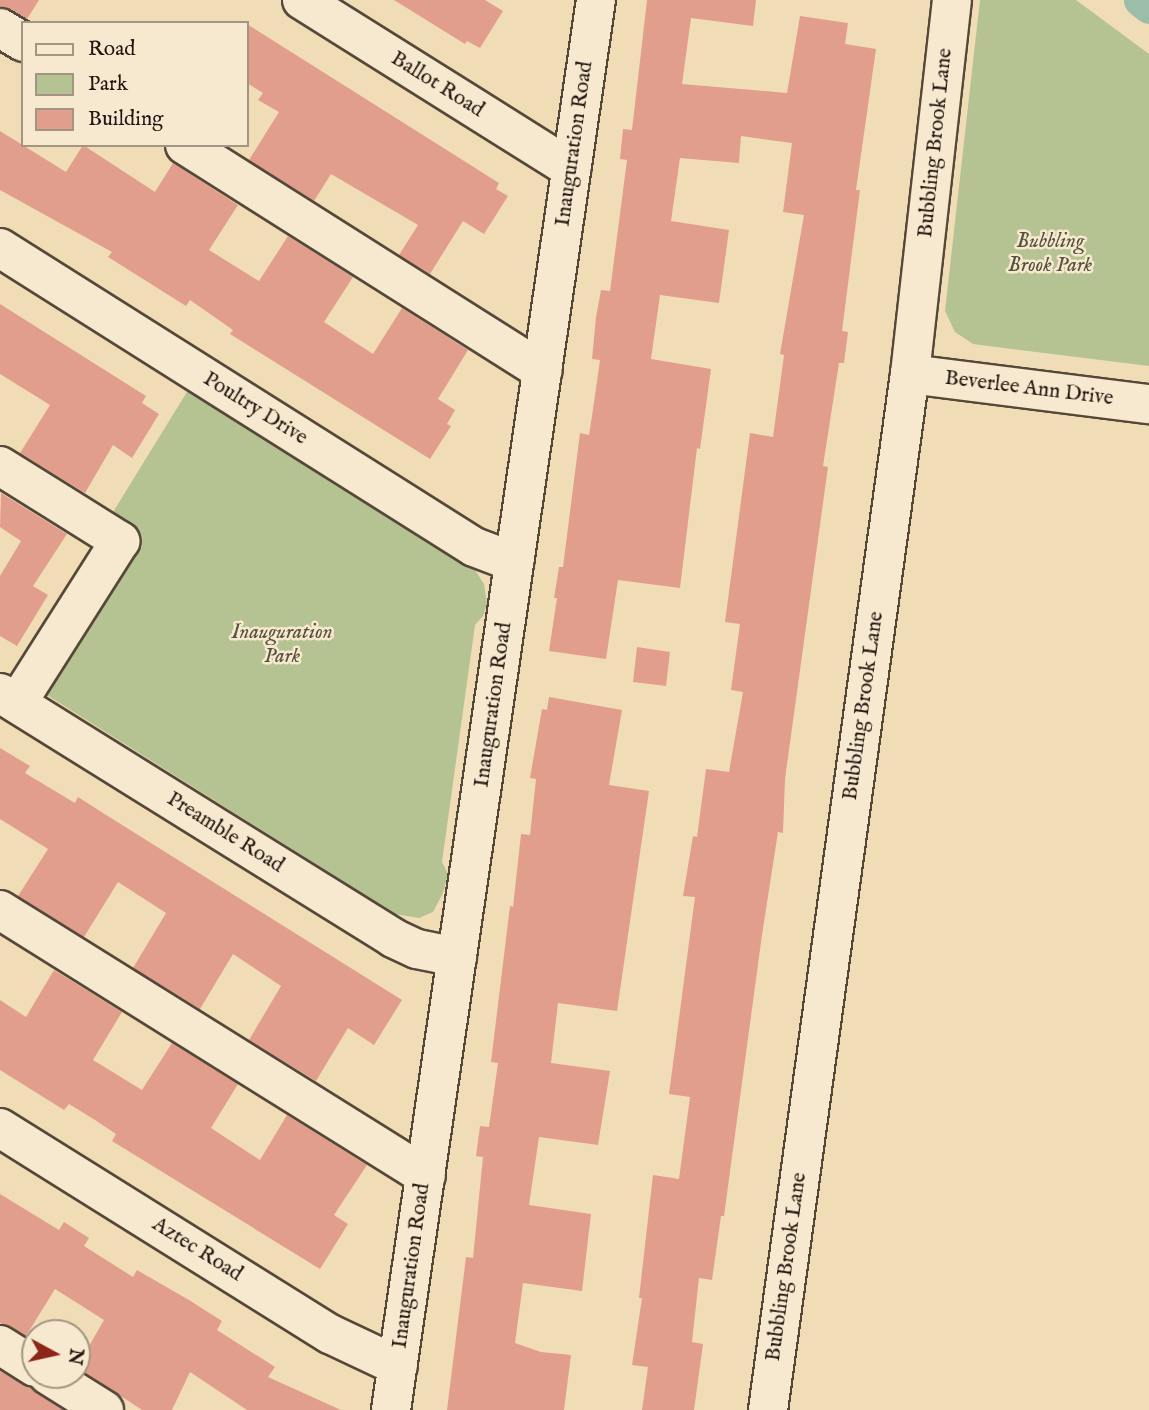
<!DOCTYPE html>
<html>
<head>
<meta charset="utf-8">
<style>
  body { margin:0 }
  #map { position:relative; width:1149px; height:1410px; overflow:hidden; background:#f1ddb5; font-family:"IM FELL English",serif }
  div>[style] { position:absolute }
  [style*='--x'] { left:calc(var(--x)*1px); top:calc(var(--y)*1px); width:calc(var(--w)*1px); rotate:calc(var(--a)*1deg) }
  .green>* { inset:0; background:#b5c291 }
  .canal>* { height:33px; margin:-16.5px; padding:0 16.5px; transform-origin:16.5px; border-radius:16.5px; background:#9cbda8 }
  .building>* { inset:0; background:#e29e8c }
  .roads { filter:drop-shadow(2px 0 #564839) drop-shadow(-2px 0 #564839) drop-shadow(0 2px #564839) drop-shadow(0 -2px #564839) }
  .minor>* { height:38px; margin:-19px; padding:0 19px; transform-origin:19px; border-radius:19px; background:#f6e9cf }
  span { translate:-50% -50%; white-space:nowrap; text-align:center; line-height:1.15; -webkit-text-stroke:5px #f6e9cf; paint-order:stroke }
  .street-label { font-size:21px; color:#231610 }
  .park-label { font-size:21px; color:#56523d; font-style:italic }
  .legend { position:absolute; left:21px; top:21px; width:228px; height:126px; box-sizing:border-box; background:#f6e9cf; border:2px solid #a29583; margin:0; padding:9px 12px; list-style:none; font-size:21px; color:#231610 }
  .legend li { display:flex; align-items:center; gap:14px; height:35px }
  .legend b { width:35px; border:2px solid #a29583 }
  .north { position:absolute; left:21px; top:1319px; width:70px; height:70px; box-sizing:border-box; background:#f6e9cf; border:2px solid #a29583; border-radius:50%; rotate:98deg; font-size:19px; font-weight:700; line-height:28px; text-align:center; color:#231610 }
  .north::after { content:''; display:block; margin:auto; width:24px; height:32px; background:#8f2418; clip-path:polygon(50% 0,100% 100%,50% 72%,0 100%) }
</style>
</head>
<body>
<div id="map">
  <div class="green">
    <i style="clip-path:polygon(980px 0,1076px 0,1149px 54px,1149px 366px,973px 344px,955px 332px,945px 311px)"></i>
    <i style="clip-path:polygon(190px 387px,475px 570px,484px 584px,487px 604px,483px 616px,475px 625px,442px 862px,448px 874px,443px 893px,433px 912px,419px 918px,395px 914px,42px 692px,140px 536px,110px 517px)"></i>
  </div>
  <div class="canal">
    <i style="--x:1140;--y:0;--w:11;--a:38"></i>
  </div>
  <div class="building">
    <i style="clip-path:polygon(0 0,39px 0,27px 19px,0 6px)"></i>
    <i style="clip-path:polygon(394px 0,485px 0,503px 11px,480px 48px,467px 41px,465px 44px)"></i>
    <i style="clip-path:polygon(647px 0,756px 0,753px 26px,691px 18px,682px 84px,787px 93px,800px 16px,848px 23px,845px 44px,876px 49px,856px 190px,860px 190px,842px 331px,848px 332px,844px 363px,839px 363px,823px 466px,828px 467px,785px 779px,783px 833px,778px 832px,762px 935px,724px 1216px,721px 1216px,712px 1280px,699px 1278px,692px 1342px,703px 1344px,694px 1410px,642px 1410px,648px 1367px,632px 1365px,642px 1298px,639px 1298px,653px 1175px,679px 1179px,690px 1097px,669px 1094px,695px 897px,683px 896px,693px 836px,697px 837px,706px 769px,729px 772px,743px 692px,731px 690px,740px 624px,725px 622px,750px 433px,773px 437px,784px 355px,780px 354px,804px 215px,783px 212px,792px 143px,741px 136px,739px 163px,680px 158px,671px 221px,729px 230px,719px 303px,660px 295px,651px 359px,711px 369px,700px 449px,697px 448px,680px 588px,618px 580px,606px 659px,549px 651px,557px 598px,554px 598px,559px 567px,563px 567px,580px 433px,589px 435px,592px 416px,600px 360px,592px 359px,596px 317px,601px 290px,610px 291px,627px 160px,620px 159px,623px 129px,632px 130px)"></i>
    <i style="clip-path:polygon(247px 24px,499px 183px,496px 189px,508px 196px,484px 234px,463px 221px,430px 274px,399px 255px,418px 225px,331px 174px,314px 201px,249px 160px,279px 112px,258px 100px,263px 93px,247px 83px)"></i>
    <i style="clip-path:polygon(0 131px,66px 172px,83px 145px,155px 192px,173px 163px,238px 205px,209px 250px,259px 281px,288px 236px,353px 277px,324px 322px,373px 354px,402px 308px,468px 350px,438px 399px,455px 410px,447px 424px,451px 426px,430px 459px,230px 334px,233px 330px,190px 300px,186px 306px,108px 257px,112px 252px,0 190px)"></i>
    <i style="clip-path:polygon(0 304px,146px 396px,142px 403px,159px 414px,132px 458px,113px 445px,85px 493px,20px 453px,50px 405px,0 374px)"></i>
    <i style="clip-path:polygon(1px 493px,67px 534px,33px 586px,48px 595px,17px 646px,0 636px,0 576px,21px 541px,0 527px)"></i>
    <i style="clip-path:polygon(637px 647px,670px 652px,666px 686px,633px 682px)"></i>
    <i style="clip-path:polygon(549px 697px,622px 710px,609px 785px,649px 791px,617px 1011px,558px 1003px,551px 1063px,610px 1071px,598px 1145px,539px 1137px,529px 1205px,591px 1214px,582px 1291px,523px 1283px,515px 1343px,541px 1352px,571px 1355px,564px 1410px,447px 1410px,466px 1257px,473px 1258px,483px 1157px,476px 1156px,480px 1126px,489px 1127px,498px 1063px,491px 1062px,510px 906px,513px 907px,521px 834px,530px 835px,536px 779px,530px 778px,542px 709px,547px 710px)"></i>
    <i style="clip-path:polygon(0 748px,30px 766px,25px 773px,75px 803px,78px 797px,103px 813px,402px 1000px,374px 1045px,348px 1028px,316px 1081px,249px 1040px,281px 986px,233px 954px,200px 1009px,133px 968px,166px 913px,118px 882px,84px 937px,18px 896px,48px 849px,0 819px)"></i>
    <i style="clip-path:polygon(54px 970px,122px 1012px,93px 1060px,142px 1090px,172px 1043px,238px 1084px,211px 1128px,260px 1160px,287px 1115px,367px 1165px,334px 1215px,348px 1224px,320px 1269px,112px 1141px,116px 1134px,95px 1120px,69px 1104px,64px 1110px,0 1070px,0 1000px,26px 1017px)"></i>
    <i style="clip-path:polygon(0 1194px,59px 1230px,64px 1222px,89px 1238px,84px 1246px,133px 1277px,137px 1270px,189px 1300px,222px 1321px,217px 1330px,275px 1367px,268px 1377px,341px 1410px,247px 1410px,190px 1372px,172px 1410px,142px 1410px,77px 1367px,104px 1320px,55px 1289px,26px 1336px,0 1323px)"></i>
    <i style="clip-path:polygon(0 1371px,31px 1388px,63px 1410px,0 1410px)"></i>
  </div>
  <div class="roads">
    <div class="minor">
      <i style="--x:302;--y:0;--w:318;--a:32.1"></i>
      <i style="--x:0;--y:28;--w:27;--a:31"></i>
      <i style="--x:185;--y:145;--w:423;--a:32.3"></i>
      <i style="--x:0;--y:248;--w:560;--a:32.24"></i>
      <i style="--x:474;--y:547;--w:43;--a:20.6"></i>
      <i style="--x:910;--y:374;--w:241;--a:7.2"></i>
      <i style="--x:0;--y:466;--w:142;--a:32"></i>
      <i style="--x:120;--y:541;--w:192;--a:122.4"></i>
      <i style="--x:0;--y:693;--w:463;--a:31.9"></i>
      <i style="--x:393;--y:938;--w:26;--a:25"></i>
      <i style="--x:417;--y:949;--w:41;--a:11.3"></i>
      <i style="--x:0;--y:910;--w:502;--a:31.98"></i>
      <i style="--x:0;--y:1128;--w:389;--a:32"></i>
      <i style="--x:330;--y:1334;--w:75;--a:25.2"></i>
      <i style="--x:0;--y:1345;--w:41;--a:32.2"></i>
      <i style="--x:48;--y:1375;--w:66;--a:32"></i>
      <i style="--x:391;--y:1410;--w:1425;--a:-81.73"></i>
      <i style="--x:768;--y:1410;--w:1046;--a:-82.2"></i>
      <i style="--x:910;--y:374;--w:376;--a:-83.6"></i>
    </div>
  </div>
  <div class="street-label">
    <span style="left:437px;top:85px;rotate:32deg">Ballot Road</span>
    <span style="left:936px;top:143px;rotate:-84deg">Bubbling Brook Lane</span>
    <span style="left:575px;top:144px;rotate:-82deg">Inauguration Road</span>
    <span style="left:1029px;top:389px;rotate:7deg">Beverlee Ann Drive</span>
    <span style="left:255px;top:409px;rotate:32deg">Poultry Drive</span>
    <span style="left:494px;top:705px;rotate:-82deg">Inauguration Road</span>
    <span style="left:864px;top:706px;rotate:-82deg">Bubbling Brook Lane</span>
    <span style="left:225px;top:833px;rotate:32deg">Preamble Road</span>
    <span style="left:197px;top:1250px;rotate:32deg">Aztec Road</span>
    <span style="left:412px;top:1266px;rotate:-82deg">Inauguration Road</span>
    <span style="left:787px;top:1267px;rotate:-82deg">Bubbling Brook Lane</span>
  </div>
  <div class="park-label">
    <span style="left:1050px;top:254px">Bubbling<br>Brook Park</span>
    <span style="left:282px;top:645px">Inauguration<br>Park</span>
  </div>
  <ul class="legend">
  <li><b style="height:9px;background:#f6e9cf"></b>Road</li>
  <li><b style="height:19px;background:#b5c291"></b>Park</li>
  <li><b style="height:19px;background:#e29e8c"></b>Building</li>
  </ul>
  <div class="north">N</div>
</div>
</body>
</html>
